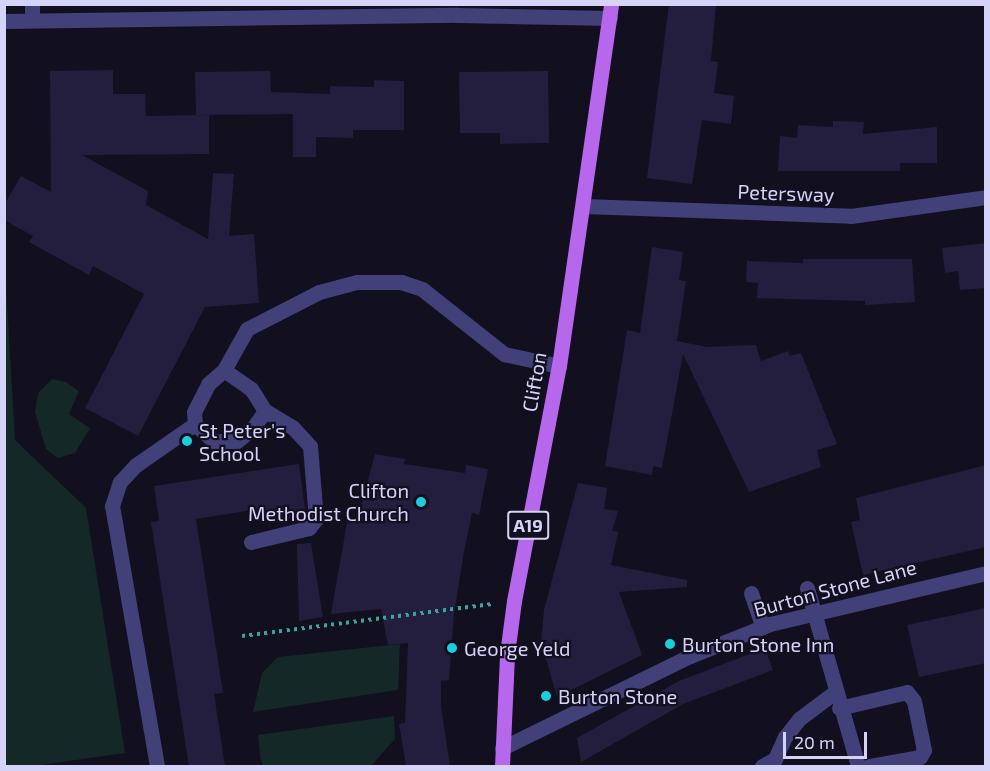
<!DOCTYPE html>
<html>
<head>
<meta charset="utf-8">
<style>
  body { margin:0 }
  #map { position:relative; width:990px; height:771px; overflow:hidden; background:#120f1f; font-family:"Exo 2",sans-serif }
  div>[style] { position:absolute }
  [style*='--x'] { left:calc(var(--x)*1px); top:calc(var(--y)*1px); width:calc(var(--w)*1px); rotate:calc(var(--a)*1deg) }
  .green>* { inset:0; background:#132827 }
  .building>* { inset:0; background:#231e3d }
  .path>* { height:4px; margin-top:-2px; transform-origin:0; background:repeating-linear-gradient(90deg,#3ca49b 0 3px,transparent 0 7.5px) }
  .lane>* { height:15px; margin:-7.5px; padding:0 7.5px; transform-origin:7.5px; border-radius:7.5px; background:#414078 }
  .street>* { height:15px; margin:-7.5px; padding:0 7.5px; transform-origin:7.5px; border-radius:7.5px; background:#414078 }
  .primary>* { height:15px; margin:-7.5px; padding:0 7.5px; transform-origin:7.5px; border-radius:7.5px; background:#b767ec }
  .dots>* { width:16px; height:16px; translate:-50% -50%; box-sizing:border-box; border:3px solid #120f1f; border-radius:50% }
  span { translate:-50% -50%; white-space:nowrap; text-align:center; line-height:1.15; -webkit-text-stroke:4.5px #120f1f; paint-order:stroke }
  .shield-label span { padding:2px 4px; background:#120f1f; border:2px solid; border-radius:4px; -webkit-text-stroke-width:0 }
  .shield-label { font-size:18px; color:#d6d3f9; font-weight:700 }
  .street-label { font-size:20px; color:#d6d3f9 }
  .poi-label { font-size:20px; color:#d6d3f9 }
  .left { translate:0 -50%; text-align:left }
  .right { translate:-100% -50%; text-align:right }
  .frame { position:absolute; inset:0; border:6px solid #d6d3f9; pointer-events:none }
  .scale { position:absolute; left:783px; top:732px; width:84px; height:27px; box-sizing:border-box; border:3px solid #d6d3f9; border-top:0; padding-left:8px; font-size:18px; line-height:21px; white-space:nowrap; color:#d6d3f9; -webkit-text-stroke:4px #120f1f; paint-order:stroke }
</style>
</head>
<body>
<div id="map">
  <div class="green">
    <i style="clip-path:polygon(5px 267px,15px 440px,86px 508px,125px 753px,34px 766px,5px 766px)"></i>
    <i style="clip-path:polygon(52px 379px,66px 382px,79px 391px,69px 414px,90px 428px,75px 453px,58px 458px,46px 449px,35px 412px,38px 393px)"></i>
    <i style="clip-path:polygon(400px 644px,398px 690px,253px 712px,262px 673px,278px 657px)"></i>
    <i style="clip-path:polygon(394px 716px,395px 739px,371px 766px,263px 766px,260px 757px,258px 735px)"></i>
  </div>
  <div class="building">
    <i style="clip-path:polygon(669px 4px,716px 4px,711px 61px,718px 62px,714px 93px,734px 96px,731px 124px,702px 120px,692px 184px,647px 178px)"></i>
    <i style="clip-path:polygon(113px 70px,113px 94px,145px 94px,146px 116px,209px 115px,209px 154px,82px 155px,148px 191px,146px 205px,208px 239px,213px 173px,234px 174px,229px 236px,254px 234px,259px 303px,205px 307px,138px 436px,85px 408px,144px 294px,93px 266px,89px 275px,29px 242px,33px 236px,4px 220px,4px 205px,21px 176px,51px 192px,50px 71px)"></i>
    <i style="clip-path:polygon(270px 71px,271px 92px,330px 94px,330px 86px,374px 87px,374px 80px,404px 81px,404px 130px,353px 130px,353px 138px,316px 137px,316px 157px,293px 157px,293px 114px,196px 115px,195px 72px)"></i>
    <i style="clip-path:polygon(548px 71px,549px 143px,500px 144px,500px 133px,460px 133px,459px 72px)"></i>
    <i style="clip-path:polygon(833px 121px,864px 122px,863px 134px,937px 127px,937px 163px,900px 163px,900px 171px,778px 171px,780px 136px,797px 138px,798px 125px,833px 127px)"></i>
    <i style="clip-path:polygon(986px 243px,986px 288px,960px 290px,958px 271px,945px 273px,942px 248px)"></i>
    <i style="clip-path:polygon(652px 247px,683px 252px,679px 280px,686px 281px,677px 341px,707px 347px,756px 345px,761px 361px,788px 351px,790px 356px,801px 353px,837px 444px,817px 450px,821px 467px,749px 492px,683px 354px,662px 468px,653px 466px,652px 475px,605px 466px,627px 330px,640px 333px)"></i>
    <i style="clip-path:polygon(803px 259px,912px 259px,915px 302px,865px 305px,865px 301px,757px 298px,758px 283px,746px 282px,747px 261px,803px 263px)"></i>
    <i style="clip-path:polygon(375px 454px,405px 459px,404px 464px,465px 473px,466px 465px,488px 469px,479px 515px,472px 513px,464px 552px,454px 614px,449px 680px,441px 681px,441px 706px,450px 766px,406px 766px,399px 724px,405px 723px,408px 643px,388px 645px,381px 609px,331px 614px,348px 517px,358px 518px)"></i>
    <i style="clip-path:polygon(299px 464px,306px 516px,268px 522px,266px 508px,196px 519px,223px 693px,214px 694px,225px 766px,189px 766px,151px 522px,159px 521px,154px 486px)"></i>
    <i style="clip-path:polygon(986px 465px,986px 547px,863px 575px,851px 522px,860px 520px,856px 498px)"></i>
    <i style="clip-path:polygon(578px 483px,607px 488px,604px 509px,618px 511px,612px 531px,618px 532px,611px 565px,687px 580px,687px 587px,619px 592px,642px 655px,557px 697px,541px 642px,544px 610px)"></i>
    <i style="clip-path:polygon(311px 543px,323px 617px,299px 621px,297px 544px)"></i>
    <i style="clip-path:polygon(986px 608px,986px 663px,919px 677px,907px 625px)"></i>
    <i style="clip-path:polygon(765px 648px,773px 670px,683px 704px,581px 762px,577px 738px,679px 681px)"></i>
  </div>
  <div class="path">
    <i style="--x:242;--y:636;--w:252;--a:-7.3"></i>
  </div>
  <div class="lane">
    <i style="--x:32;--y:4;--w:16;--a:90"></i>
    <i style="--x:195;--y:424;--w:25;--a:43"></i>
    <i style="--x:213;--y:441;--w:24;--a:0"></i>
    <i style="--x:237;--y:441;--w:21;--a:-39"></i>
    <i style="--x:253;--y:428;--w:21;--a:-55"></i>
    <i style="--x:265;--y:411;--w:26;--a:-122"></i>
    <i style="--x:251;--y:389;--w:33;--a:-145"></i>
    <i style="--x:251;--y:542;--w:60;--a:-13.6"></i>
    <i style="--x:309;--y:528;--w:11;--a:-52"></i>
    <i style="--x:316;--y:519;--w:73;--a:-94.7"></i>
    <i style="--x:310;--y:446;--w:26;--a:-133"></i>
    <i style="--x:292;--y:427;--w:31;--a:-149"></i>
    <i style="--x:807;--y:588;--w:185;--a:74"></i>
    <i style="--x:751;--y:593;--w:36;--a:71"></i>
    <i style="--x:839;--y:708;--w:70;--a:-13.2"></i>
    <i style="--x:907;--y:692;--w:11;--a:52"></i>
    <i style="--x:914;--y:701;--w:50;--a:78.5"></i>
    <i style="--x:924;--y:750;--w:8;--a:120"></i>
    <i style="--x:920;--y:757;--w:52;--a:170"></i>
    <i style="--x:157;--y:766;--w:264;--a:-99.8"></i>
    <i style="--x:112;--y:506;--w:25;--a:-72"></i>
    <i style="--x:120;--y:482;--w:23;--a:-47"></i>
    <i style="--x:136;--y:465;--w:72;--a:-34.8"></i>
    <i style="--x:195;--y:424;--w:12;--a:-95"></i>
    <i style="--x:194;--y:412;--w:31;--a:-63"></i>
    <i style="--x:208;--y:384;--w:21;--a:-41"></i>
    <i style="--x:224;--y:370;--w:47;--a:-60.7"></i>
    <i style="--x:247;--y:329;--w:81;--a:-27.2"></i>
    <i style="--x:319;--y:292;--w:39;--a:-15"></i>
    <i style="--x:357;--y:282;--w:44;--a:0"></i>
    <i style="--x:401;--y:282;--w:22;--a:18"></i>
    <i style="--x:422;--y:289;--w:105;--a:38.4"></i>
    <i style="--x:504;--y:354;--w:56;--a:12.3"></i>
    <i style="--x:762;--y:766;--w:15;--a:-28"></i>
    <i style="--x:775;--y:759;--w:24;--a:-66"></i>
    <i style="--x:785;--y:737;--w:23;--a:-52"></i>
    <i style="--x:799;--y:719;--w:45;--a:-36.9"></i>
  </div>
  <div class="street">
    <i style="--x:4;--y:21;--w:453;--a:-0.8"></i>
    <i style="--x:457;--y:15;--w:153;--a:1.1"></i>
    <i style="--x:584;--y:206;--w:267;--a:2.1"></i>
    <i style="--x:851;--y:216;--w:136;--a:-8"></i>
    <i style="--x:502;--y:748;--w:209;--a:-26.1"></i>
    <i style="--x:690;--y:656;--w:86;--a:-21.8"></i>
    <i style="--x:770;--y:624;--w:222;--a:-13.3"></i>
  </div>
  <div class="primary">
    <i style="--x:502;--y:766;--w:112;--a:-87.4"></i>
    <i style="--x:507;--y:654;--w:53;--a:-82.5"></i>
    <i style="--x:514;--y:601;--w:239;--a:-79.2"></i>
    <i style="--x:559;--y:366;--w:366;--a:-81.8"></i>
  </div>
  <div class="dots">
    <i style="left:187px;top:441px;background:#1bcedc"></i>
    <i style="left:421px;top:502px;background:#1bcedc"></i>
    <i style="left:670px;top:644px;background:#1bcedc"></i>
    <i style="left:452px;top:648px;background:#1bcedc"></i>
    <i style="left:546px;top:696px;background:#1bcedc"></i>
  </div>
  <div class="shield-label">
    <span style="left:528px;top:525px">A19</span>
  </div>
  <div class="street-label">
    <span style="left:786px;top:193px;rotate:2deg">Petersway</span>
    <span style="left:534px;top:382px;rotate:-80deg">Clifton</span>
    <span style="left:835px;top:588px;rotate:-15deg">Burton Stone Lane</span>
  </div>
  <div class="poi-label">
    <span class="left" style="left:199px;top:442px">St Peter's<br>School</span>
    <span class="right" style="left:409px;top:502px">Clifton<br>Methodist Church</span>
    <span class="left" style="left:682px;top:644px">Burton Stone Inn</span>
    <span class="left" style="left:464px;top:648px">George Yeld</span>
    <span class="left" style="left:558px;top:696px">Burton Stone</span>
  </div>
  <div class="frame"></div>
  <div class="scale">20 m</div>
</div>
</body>
</html>
